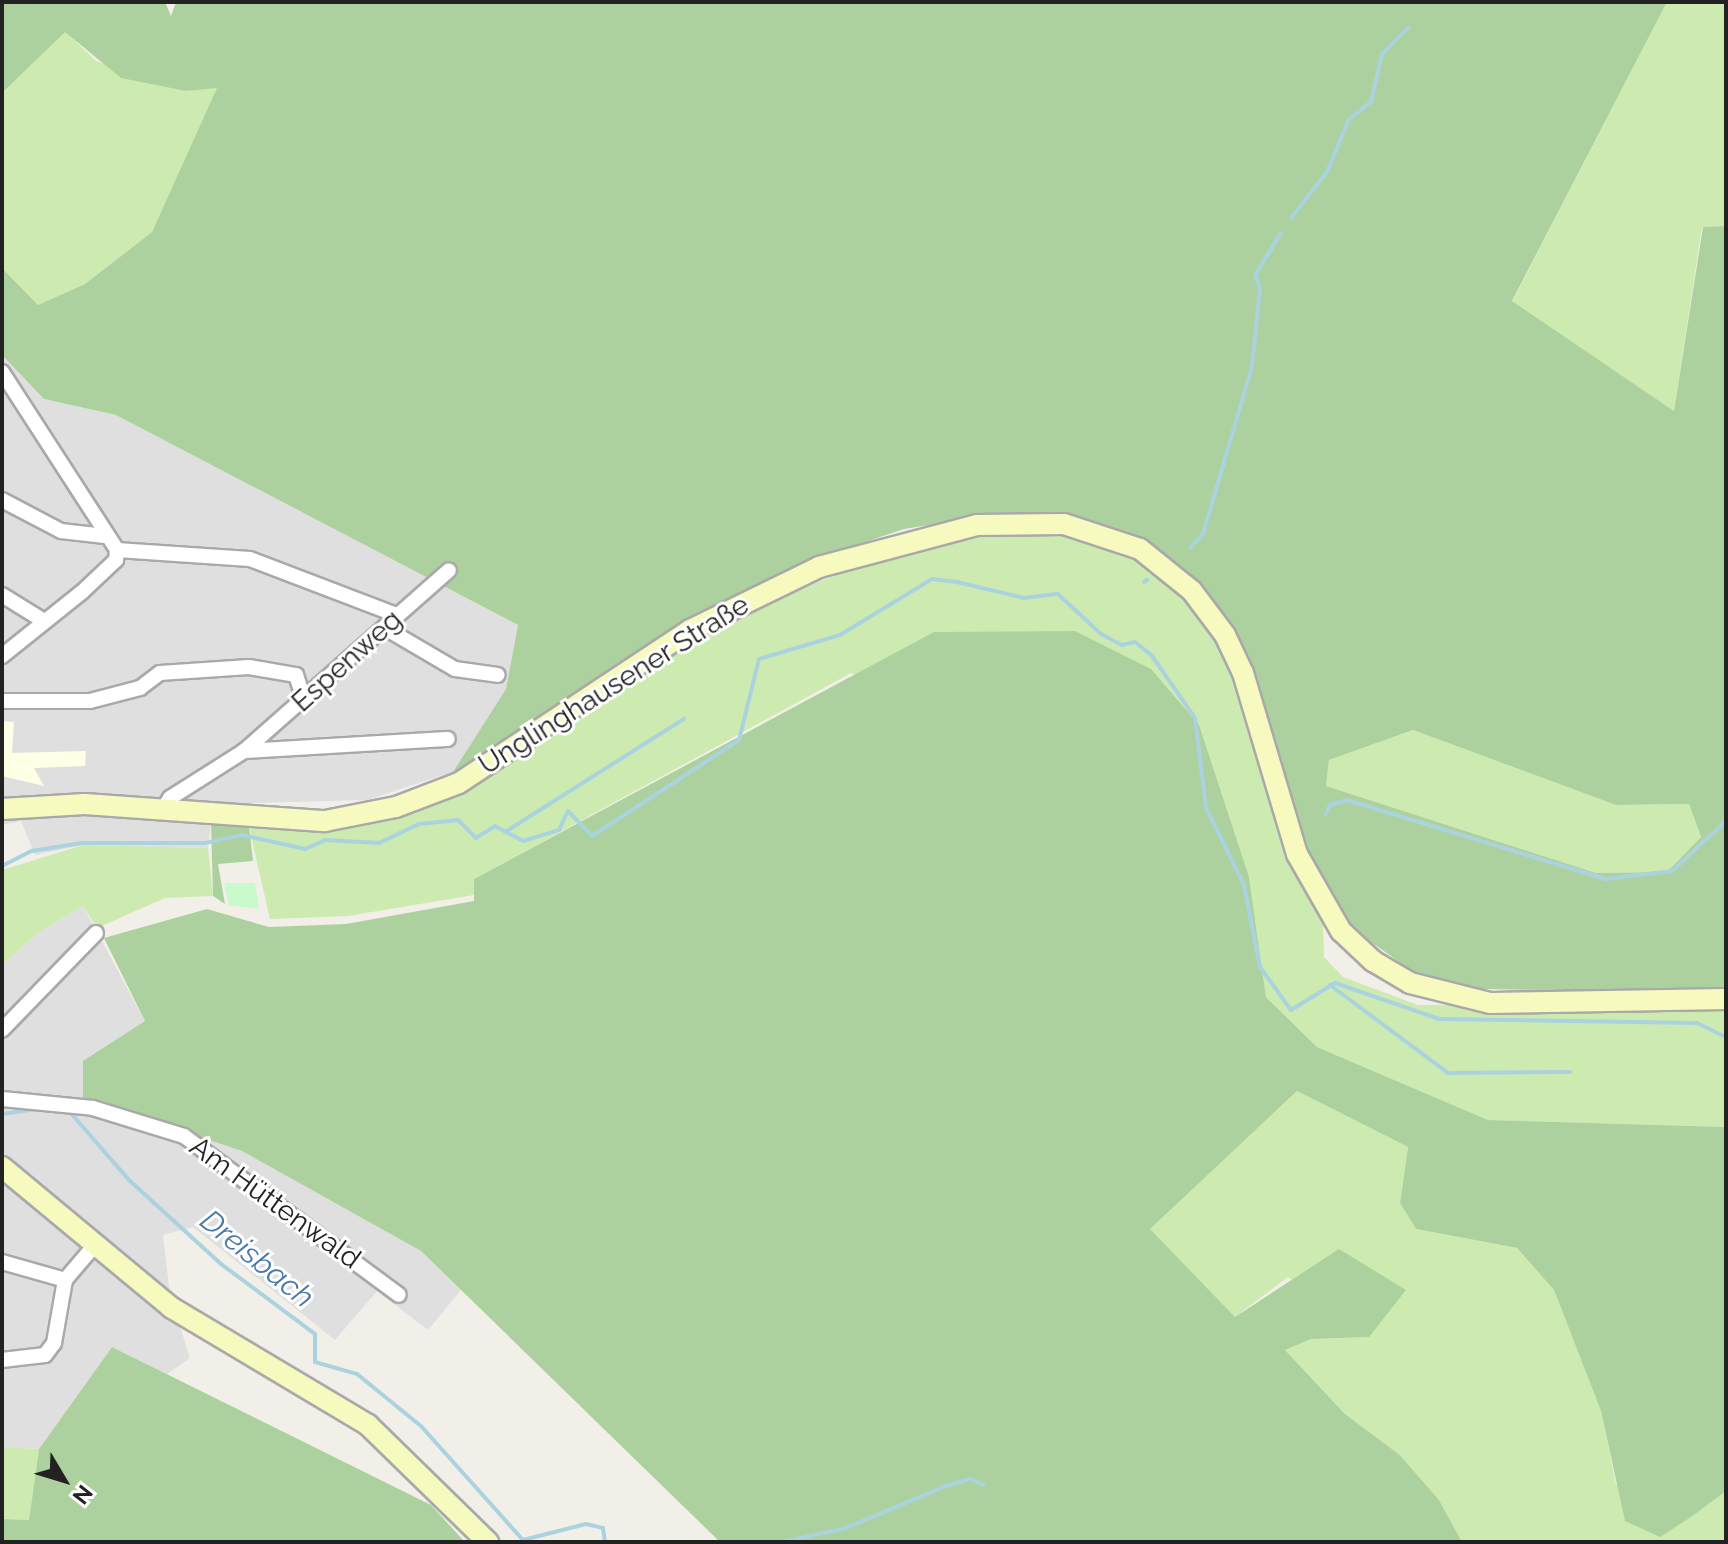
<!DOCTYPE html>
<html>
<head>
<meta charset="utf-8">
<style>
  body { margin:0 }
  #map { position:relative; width:1728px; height:1544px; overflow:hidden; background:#f2efe9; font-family:Raleway,sans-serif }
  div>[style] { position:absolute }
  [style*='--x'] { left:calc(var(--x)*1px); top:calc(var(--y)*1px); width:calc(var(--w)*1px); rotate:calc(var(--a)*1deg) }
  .residential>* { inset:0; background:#e0dfdf }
  .education>* { inset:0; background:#ffffe5 }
  .grass>* { inset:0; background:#cdebb0 }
  .forest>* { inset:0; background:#add19e }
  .park>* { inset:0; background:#c8facc }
  .stream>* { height:4px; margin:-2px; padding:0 2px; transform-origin:2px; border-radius:2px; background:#aad3df }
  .roads { filter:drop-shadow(2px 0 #a9a9a9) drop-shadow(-2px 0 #a9a9a9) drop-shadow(0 2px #a9a9a9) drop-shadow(0 -2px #a9a9a9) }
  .minor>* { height:14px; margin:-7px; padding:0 7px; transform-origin:7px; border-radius:7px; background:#fff }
  .secondary>* { height:20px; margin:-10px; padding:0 10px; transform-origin:10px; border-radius:10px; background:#f7fabf }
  span { translate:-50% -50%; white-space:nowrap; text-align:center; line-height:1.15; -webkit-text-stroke:6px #fff; paint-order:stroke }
  .street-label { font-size:28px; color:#222 }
  .water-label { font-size:30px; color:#4a7aab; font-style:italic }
  .frame { position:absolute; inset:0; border:4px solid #222; pointer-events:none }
  .north { position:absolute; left:24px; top:1440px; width:80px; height:80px; -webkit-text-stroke:6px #fff; paint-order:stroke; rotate:128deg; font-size:22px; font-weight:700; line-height:32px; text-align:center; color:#222 }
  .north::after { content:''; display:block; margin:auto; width:28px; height:36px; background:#222; clip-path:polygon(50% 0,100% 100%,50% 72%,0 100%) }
</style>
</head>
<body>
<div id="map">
  <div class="residential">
    <i style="clip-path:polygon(2px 355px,44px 399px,116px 415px,518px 625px,506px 689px,453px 772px,367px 800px,213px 804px,208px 848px,83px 845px,35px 855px,21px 821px,2px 825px)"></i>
    <i style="clip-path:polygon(83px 906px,145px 1021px,84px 1061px,84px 1098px,242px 1151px,421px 1251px,461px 1290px,428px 1330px,377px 1291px,335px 1340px,193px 1227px,163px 1235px,170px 1295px,190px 1358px,167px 1374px,112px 1347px,39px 1449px,2px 1447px,2px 966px,36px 934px)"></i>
  </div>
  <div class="education">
    <i style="clip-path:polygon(2px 721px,14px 722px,12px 753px,86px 751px,85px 766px,34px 768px,44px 786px,2px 776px)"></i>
  </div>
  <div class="grass">
    <i style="clip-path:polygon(1667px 2px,1726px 2px,1726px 226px,1702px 227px,1674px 411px,1512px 302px)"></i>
    <i style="clip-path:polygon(65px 31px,96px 61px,186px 91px,218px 87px,152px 232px,85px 284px,38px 305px,2px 268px,2px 93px)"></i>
    <i style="clip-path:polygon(1062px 531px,1128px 551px,1188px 596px,1237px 673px,1290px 859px,1323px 922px,1324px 957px,1343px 977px,1418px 1005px,1726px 1006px,1726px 1127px,1488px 1120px,1317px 1047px,1266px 997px,1249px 877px,851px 673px,474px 879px,474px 895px,348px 916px,270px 919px,249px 827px,310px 831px,395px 816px,455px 796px,691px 639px,789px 594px,878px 558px,978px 533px)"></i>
    <i style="clip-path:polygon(1413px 730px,1616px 805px,1689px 804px,1701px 837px,1667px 872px,1596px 873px,1326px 786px,1329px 760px)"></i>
    <i style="clip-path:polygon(83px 845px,208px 848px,213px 896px,165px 898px,97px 928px,83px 906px,36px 934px,2px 966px,2px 870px)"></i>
    <i style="clip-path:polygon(1297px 1091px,1408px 1147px,1400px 1203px,1416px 1229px,1517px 1248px,1554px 1290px,1601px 1411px,1616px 1484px,1694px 1515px,1726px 1491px,1726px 1542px,1462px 1542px,1439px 1500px,1400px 1455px,1345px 1414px,1284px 1349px,1311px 1339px,1369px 1337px,1288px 1277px,1235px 1317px,1149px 1229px)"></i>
    <i style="clip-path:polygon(2px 1447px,39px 1449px,29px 1520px,2px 1519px)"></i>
  </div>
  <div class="forest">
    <i style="clip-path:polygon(evenodd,2px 2px,165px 2px,171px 16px,176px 2px,1667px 2px,1512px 301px,1674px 411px,1703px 227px,1726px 226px,1726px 993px,1479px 989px,1425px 980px,1354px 930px,1303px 844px,1249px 656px,1204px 589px,1151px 548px,1084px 518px,1004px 513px,904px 529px,814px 559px,684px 622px,453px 772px,506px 689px,518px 625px,116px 415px,44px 399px,2px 355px,2px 268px,38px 305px,85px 284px,152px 232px,217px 88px,186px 91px,121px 78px,65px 32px,2px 93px,2px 2px,1413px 730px,1616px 805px,1689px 804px,1701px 837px,1667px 872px,1596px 873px,1326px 786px,1329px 760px,1413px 730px)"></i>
    <i style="clip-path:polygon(1075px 631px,1151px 669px,1199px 725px,1249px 877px,1266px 997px,1317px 1047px,1488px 1120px,1726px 1127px,1726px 1491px,1694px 1515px,1660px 1537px,1625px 1521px,1601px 1411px,1554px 1290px,1517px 1248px,1416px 1229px,1400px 1203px,1408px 1147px,1297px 1091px,1150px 1229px,1235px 1317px,1339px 1249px,1406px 1290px,1369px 1337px,1311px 1339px,1285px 1350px,1345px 1414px,1400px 1455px,1439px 1500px,1462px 1542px,720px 1542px,421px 1251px,242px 1151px,83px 1098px,83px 1061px,145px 1021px,104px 938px,207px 909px,269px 927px,346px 924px,474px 901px,474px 879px,934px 632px)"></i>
    <i style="clip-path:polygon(211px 822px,249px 827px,253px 861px,218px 864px,225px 904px,213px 896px)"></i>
    <i style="clip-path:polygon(112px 1347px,431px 1505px,465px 1542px,2px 1542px,2px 1519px,29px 1520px,39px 1449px)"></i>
  </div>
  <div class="park">
    <i style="clip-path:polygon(224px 883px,255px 883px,259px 909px,229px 905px)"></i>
  </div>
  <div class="stream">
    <i style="--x:1291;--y:218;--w:58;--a:-52"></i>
    <i style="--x:1327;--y:172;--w:57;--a:-67.5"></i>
    <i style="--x:1349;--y:119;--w:28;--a:-38"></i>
    <i style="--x:1371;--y:102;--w:49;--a:-77.1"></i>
    <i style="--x:1382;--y:54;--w:38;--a:-45"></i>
    <i style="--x:1191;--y:547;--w:18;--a:-47"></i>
    <i style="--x:1203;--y:534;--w:175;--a:-73.7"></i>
    <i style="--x:1252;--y:366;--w:78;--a:-84.1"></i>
    <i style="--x:1260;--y:288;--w:14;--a:-111"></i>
    <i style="--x:1255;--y:275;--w:49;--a:-58.2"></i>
    <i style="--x:1144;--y:582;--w:4;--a:-34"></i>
    <i style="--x:1326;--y:814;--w:10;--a:-66"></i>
    <i style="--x:1330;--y:805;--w:18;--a:-16"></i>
    <i style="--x:1347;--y:800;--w:271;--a:17"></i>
    <i style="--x:1606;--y:879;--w:66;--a:-6.9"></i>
    <i style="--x:1672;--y:871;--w:74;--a:-42.8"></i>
    <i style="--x:505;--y:832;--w:212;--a:-32.3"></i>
    <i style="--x:2;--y:866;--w:34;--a:-27"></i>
    <i style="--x:32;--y:851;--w:50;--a:-9.3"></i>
    <i style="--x:81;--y:843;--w:124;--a:0"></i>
    <i style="--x:205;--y:843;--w:38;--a:-12"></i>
    <i style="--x:242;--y:835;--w:65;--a:12.5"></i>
    <i style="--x:305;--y:849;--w:22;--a:-24"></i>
    <i style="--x:325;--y:840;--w:54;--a:3.2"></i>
    <i style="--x:379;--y:843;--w:44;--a:-25.4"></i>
    <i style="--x:419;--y:824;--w:39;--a:-6"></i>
    <i style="--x:458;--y:820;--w:25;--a:45"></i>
    <i style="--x:476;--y:838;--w:22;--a:-32"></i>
    <i style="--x:495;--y:826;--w:32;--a:28"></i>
    <i style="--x:523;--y:841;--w:38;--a:-17"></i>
    <i style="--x:559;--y:830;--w:21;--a:-65"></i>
    <i style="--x:568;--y:811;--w:35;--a:46"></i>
    <i style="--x:592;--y:836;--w:176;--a:-33.1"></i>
    <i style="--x:739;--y:740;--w:83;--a:-76.1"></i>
    <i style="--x:759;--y:659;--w:84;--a:-16.5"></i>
    <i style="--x:840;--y:635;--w:108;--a:-31.3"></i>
    <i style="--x:932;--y:579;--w:25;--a:7"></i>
    <i style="--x:957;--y:582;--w:69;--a:13.4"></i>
    <i style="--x:1024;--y:598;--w:34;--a:-7"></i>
    <i style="--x:1058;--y:594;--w:59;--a:42.9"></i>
    <i style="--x:1101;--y:634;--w:24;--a:28"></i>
    <i style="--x:1122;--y:645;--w:13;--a:-13"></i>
    <i style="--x:1135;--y:642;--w:22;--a:39"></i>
    <i style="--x:1152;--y:656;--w:75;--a:55.3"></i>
    <i style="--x:1195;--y:718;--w:91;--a:83"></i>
    <i style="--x:1206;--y:808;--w:86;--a:63.7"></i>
    <i style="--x:1244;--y:885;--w:84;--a:79"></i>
    <i style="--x:1260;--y:967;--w:53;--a:54.2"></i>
    <i style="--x:1291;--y:1010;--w:52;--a:-31.5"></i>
    <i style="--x:1335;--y:983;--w:110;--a:19.1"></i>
    <i style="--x:1439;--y:1019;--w:258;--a:0.9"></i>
    <i style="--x:1697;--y:1023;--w:32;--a:26"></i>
    <i style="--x:1330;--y:985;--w:147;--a:36.7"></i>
    <i style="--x:1448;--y:1073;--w:122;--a:-0.5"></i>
    <i style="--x:69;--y:1111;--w:91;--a:49"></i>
    <i style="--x:129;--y:1180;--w:125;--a:42.4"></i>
    <i style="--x:221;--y:1264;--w:117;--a:36.7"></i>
    <i style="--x:315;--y:1334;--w:28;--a:90"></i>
    <i style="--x:315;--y:1362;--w:44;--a:15.9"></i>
    <i style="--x:357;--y:1374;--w:82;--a:39.1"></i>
    <i style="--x:421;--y:1426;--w:153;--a:48.2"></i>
    <i style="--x:523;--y:1540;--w:65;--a:-14.3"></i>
    <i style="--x:586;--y:1524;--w:17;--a:13"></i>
    <i style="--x:603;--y:1528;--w:14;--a:82"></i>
    <i style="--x:2;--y:1114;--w:35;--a:-8"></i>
    <i style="--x:782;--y:1542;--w:66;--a:-12.3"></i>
    <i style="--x:846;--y:1528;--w:108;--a:-22.8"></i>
    <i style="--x:946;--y:1486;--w:26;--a:-16"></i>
    <i style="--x:971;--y:1479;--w:14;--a:25"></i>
  </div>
  <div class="roads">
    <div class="minor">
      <i style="--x:2;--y:372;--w:212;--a:57.1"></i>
      <i style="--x:2;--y:500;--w:67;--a:27.7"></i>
      <i style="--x:61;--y:531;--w:44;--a:6.5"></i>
      <i style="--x:117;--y:550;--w:133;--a:3.9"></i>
      <i style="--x:250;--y:559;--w:157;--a:20.9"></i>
      <i style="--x:2;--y:595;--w:49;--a:31.8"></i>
      <i style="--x:385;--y:628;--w:81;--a:30.4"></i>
      <i style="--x:455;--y:669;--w:43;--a:7.9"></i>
      <i style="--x:2;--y:656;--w:102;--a:-38.7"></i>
      <i style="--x:82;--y:592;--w:47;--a:-43.3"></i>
      <i style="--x:116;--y:560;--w:10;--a:-84"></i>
      <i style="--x:2;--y:701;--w:88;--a:0"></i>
      <i style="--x:90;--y:701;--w:52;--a:-14.6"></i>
      <i style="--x:140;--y:688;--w:25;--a:-37"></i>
      <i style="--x:160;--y:673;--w:89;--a:-3.9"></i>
      <i style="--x:249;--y:667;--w:48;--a:9.7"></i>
      <i style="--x:296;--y:675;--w:25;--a:72"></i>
      <i style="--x:244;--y:751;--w:273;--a:-41.4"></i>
      <i style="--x:161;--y:812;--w:17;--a:-57"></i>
      <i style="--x:170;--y:798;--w:88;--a:-32.4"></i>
      <i style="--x:244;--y:751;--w:204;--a:-3.4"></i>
      <i style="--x:2;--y:1030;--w:135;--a:-45.9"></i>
      <i style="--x:2;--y:1099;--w:91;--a:5.6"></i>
      <i style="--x:93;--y:1108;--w:95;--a:17.1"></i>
      <i style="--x:184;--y:1136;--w:267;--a:36.5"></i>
      <i style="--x:2;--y:1262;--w:66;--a:15.9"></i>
      <i style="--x:65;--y:1280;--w:45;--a:-49.5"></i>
      <i style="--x:2;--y:1360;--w:43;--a:-6.6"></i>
      <i style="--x:45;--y:1355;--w:15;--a:-53"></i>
      <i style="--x:54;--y:1343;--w:64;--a:-80.1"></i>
    </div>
    <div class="secondary">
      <i style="--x:2;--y:809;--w:83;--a:-3.4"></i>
      <i style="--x:85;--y:804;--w:241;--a:4.1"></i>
      <i style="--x:325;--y:821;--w:72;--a:-11.2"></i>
      <i style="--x:396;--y:807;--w:67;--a:-20.9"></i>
      <i style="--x:459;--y:783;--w:277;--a:-33.5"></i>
      <i style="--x:690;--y:630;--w:144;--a:-26"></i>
      <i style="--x:819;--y:567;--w:163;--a:-14.9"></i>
      <i style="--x:977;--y:525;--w:87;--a:-0.7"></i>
      <i style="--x:1064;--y:524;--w:80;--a:18.2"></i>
      <i style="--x:1140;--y:549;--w:67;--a:38.9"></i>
      <i style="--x:1192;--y:591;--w:55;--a:53.1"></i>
      <i style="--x:1225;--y:635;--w:42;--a:64.7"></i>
      <i style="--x:1243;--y:673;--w:189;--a:73.4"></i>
      <i style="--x:1297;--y:854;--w:89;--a:60.3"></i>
      <i style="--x:1341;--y:931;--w:44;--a:43.2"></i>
      <i style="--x:1373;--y:961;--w:43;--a:30.7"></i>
      <i style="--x:1410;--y:983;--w:82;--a:14"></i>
      <i style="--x:1490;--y:1003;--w:236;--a:-1"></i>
      <i style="--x:2;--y:1167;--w:221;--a:39.7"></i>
      <i style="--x:172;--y:1308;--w:228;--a:30.8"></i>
      <i style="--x:368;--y:1425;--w:168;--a:44.3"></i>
    </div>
  </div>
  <div class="street-label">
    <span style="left:347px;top:661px;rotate:-42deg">Espenweg</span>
    <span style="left:614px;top:685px;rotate:-32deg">Unglinghausener Straße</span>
    <span style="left:275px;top:1203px;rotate:36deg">Am Hüttenwald</span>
  </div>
  <div class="water-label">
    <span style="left:257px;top:1259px;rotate:39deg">Dreisbach</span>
  </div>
  <div class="frame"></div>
  <div class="north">N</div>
</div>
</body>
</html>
